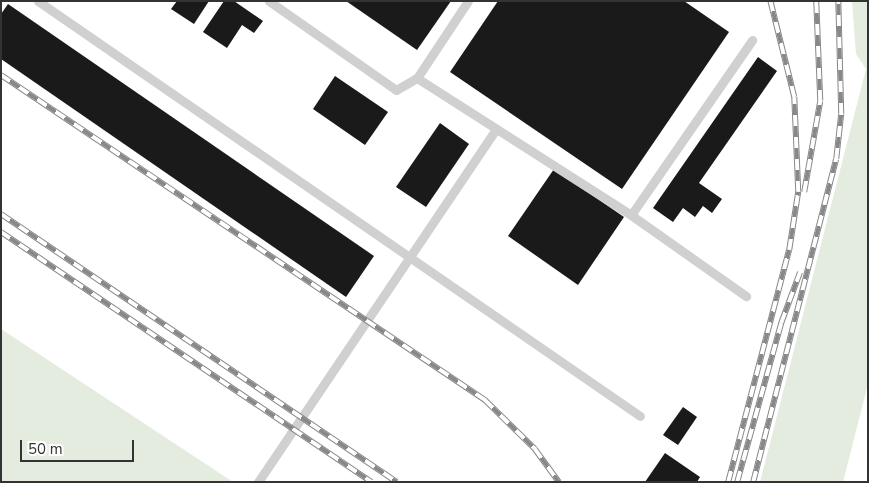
<!DOCTYPE html>
<html>
<head>
<meta charset="utf-8">
<style>
  body { margin:0 }
  #map { position:relative; width:869px; height:483px; overflow:hidden; background:#fff; font-family:"Nunito Sans",sans-serif }
  div>[style] { position:absolute }
  [style*='--x'] { left:calc(var(--x)*1px); top:calc(var(--y)*1px); width:calc(var(--w)*1px); rotate:calc(var(--a)*1deg) }
  .green>* { inset:0; background:#e4ecdf }
  .building>* { inset:0; background:#1a1a1a }
  .lane>* { height:9px; margin:-4.5px; padding:0 4.5px; transform-origin:4.5px; border-radius:4.5px; background:#d0d0d0 }
  .rail>* { height:5.5px; margin-top:-2.75px; transform-origin:0; background:repeating-linear-gradient(90deg,#fff 0 11px,#888 0 22px); box-sizing:border-box; border-block:1px solid #888 }
  span { translate:-50% -50%; white-space:nowrap; text-align:center; line-height:1.15; -webkit-text-stroke:5px #fff; paint-order:stroke }
  .frame { position:absolute; inset:0; border:2px solid #333; pointer-events:none }
  .scale { position:absolute; left:20px; top:440px; width:114px; height:22px; box-sizing:border-box; border:2px solid #333; border-top:0; padding-left:6px; font-size:15px; line-height:18px; white-space:nowrap; color:#333; -webkit-text-stroke:4px #fff; paint-order:stroke }
</style>
</head>
<body>
<div id="map">
  <div class="green">
    <i style="clip-path:polygon(852px 1px,868px 1px,868px 384px,843px 482px,760px 482px,866px 69px,856px 54px)"></i>
    <i style="clip-path:polygon(1px 329px,233px 482px,1px 482px)"></i>
  </div>
  <div class="building">
    <i style="clip-path:polygon(177px 1px,209px 1px,194px 24px,171px 9px)"></i>
    <i style="clip-path:polygon(224px 1px,234px 1px,263px 21px,254px 33px,242px 25px,227px 48px,203px 32px)"></i>
    <i style="clip-path:polygon(346px 1px,451px 1px,417px 50px)"></i>
    <i style="clip-path:polygon(498px 1px,684px 1px,729px 32px,622px 189px,450px 72px)"></i>
    <i style="clip-path:polygon(8px 4px,374px 256px,346px 297px,1px 59px,1px 14px)"></i>
    <i style="clip-path:polygon(758px 57px,777px 71px,699px 183px,722px 199px,712px 213px,703px 206px,695px 217px,683px 208px,673px 222px,653px 208px)"></i>
    <i style="clip-path:polygon(335px 76px,388px 112px,365px 145px,313px 109px)"></i>
    <i style="clip-path:polygon(440px 123px,469px 144px,426px 207px,396px 187px)"></i>
    <i style="clip-path:polygon(554px 169px,624px 217px,578px 285px,508px 236px)"></i>
    <i style="clip-path:polygon(683px 407px,697px 417px,678px 445px,663px 435px)"></i>
    <i style="clip-path:polygon(665px 453px,700px 477px,697px 482px,645px 482px)"></i>
  </div>
  <div class="lane">
    <i style="--x:38;--y:1;--w:731;--a:34.58"></i>
    <i style="--x:269;--y:1;--w:155;--a:35"></i>
    <i style="--x:396;--y:90;--w:24;--a:-30"></i>
    <i style="--x:417;--y:78;--w:92;--a:-56.5"></i>
    <i style="--x:417;--y:78;--w:254;--a:32.6"></i>
    <i style="--x:631;--y:215;--w:141;--a:35.2"></i>
    <i style="--x:631;--y:215;--w:213;--a:-55.3"></i>
    <i style="--x:258;--y:482;--w:426;--a:-56"></i>
  </div>
  <div class="rail">
    <i style="--x:1;--y:75;--w:583;--a:33.88"></i>
    <i style="--x:485;--y:400;--w:70;--a:44.4"></i>
    <i style="--x:535;--y:449;--w:41;--a:54"></i>
    <i style="--x:804;--y:192;--w:92;--a:-80"></i>
    <i style="--x:820;--y:101;--w:100;--a:-92.3"></i>
    <i style="--x:1;--y:214;--w:478;--a:34.1"></i>
    <i style="--x:1;--y:232;--w:447;--a:34"></i>
    <i style="--x:728;--y:482;--w:240;--a:-75.3"></i>
    <i style="--x:789;--y:250;--w:59;--a:-81.2"></i>
    <i style="--x:798;--y:192;--w:95;--a:-92.4"></i>
    <i style="--x:794;--y:97;--w:99;--a:-104"></i>
    <i style="--x:737;--y:482;--w:165;--a:-74.5"></i>
    <i style="--x:781;--y:323;--w:54;--a:-69.6"></i>
    <i style="--x:753;--y:482;--w:333;--a:-75.6"></i>
    <i style="--x:836;--y:159;--w:45;--a:-83.7"></i>
    <i style="--x:841;--y:114;--w:113;--a:-91.5"></i>
  </div>
  <div class="frame"></div>
  <div class="scale">50 m</div>
</div>
</body>
</html>
